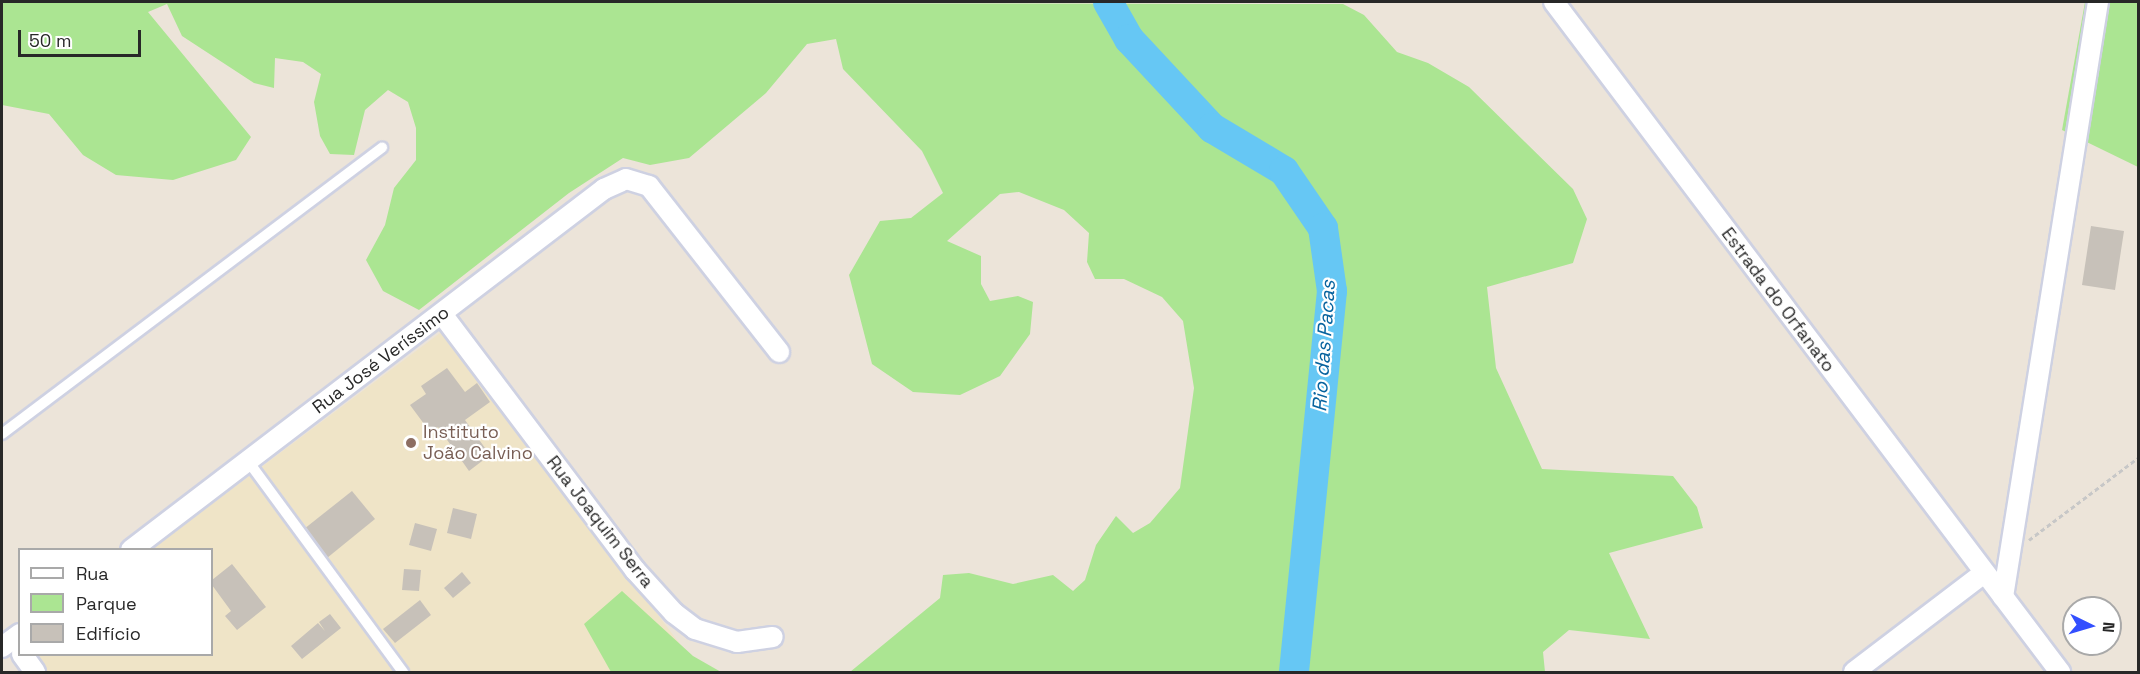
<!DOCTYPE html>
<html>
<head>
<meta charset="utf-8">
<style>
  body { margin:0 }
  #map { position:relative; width:2140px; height:674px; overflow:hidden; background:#ece4d9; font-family:"Space Grotesk",sans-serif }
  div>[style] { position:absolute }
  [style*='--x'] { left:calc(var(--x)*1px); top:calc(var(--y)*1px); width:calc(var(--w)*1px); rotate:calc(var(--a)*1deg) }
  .education>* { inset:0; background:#efe4c7 }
  .green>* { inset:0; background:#abe592 }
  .river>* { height:30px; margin:-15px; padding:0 15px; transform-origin:15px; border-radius:15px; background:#66c7f4 }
  .building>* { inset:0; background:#c7c1b9 }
  .path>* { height:3px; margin-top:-1.5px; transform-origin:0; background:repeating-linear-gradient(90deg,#c7c7c7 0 4.5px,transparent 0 7.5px) }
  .roads { filter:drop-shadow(2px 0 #ced1e2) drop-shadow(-2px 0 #ced1e2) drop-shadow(0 2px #ced1e2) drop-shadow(0 -2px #ced1e2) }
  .service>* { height:10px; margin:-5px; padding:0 5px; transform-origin:5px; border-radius:5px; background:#fff }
  .minor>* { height:20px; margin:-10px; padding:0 10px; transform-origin:10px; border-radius:10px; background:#fff }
  .dots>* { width:16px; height:16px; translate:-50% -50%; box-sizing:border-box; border:3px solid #fff; border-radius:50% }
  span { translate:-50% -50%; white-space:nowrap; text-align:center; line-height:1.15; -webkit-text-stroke:4.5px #fff; paint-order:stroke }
  .street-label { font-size:18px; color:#282828 }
  .education-label { font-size:18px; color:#785e54 }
  .left { translate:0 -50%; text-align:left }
  .water-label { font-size:20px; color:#07639e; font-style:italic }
  .frame { position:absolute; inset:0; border:3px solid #282828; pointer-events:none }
  .legend { position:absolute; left:18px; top:548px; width:195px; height:108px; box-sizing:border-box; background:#fff; border:2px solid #a9a9a9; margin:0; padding:8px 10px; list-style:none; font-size:18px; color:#282828 }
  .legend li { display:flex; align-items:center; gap:12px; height:30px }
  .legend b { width:30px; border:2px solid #a9a9a9 }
  .north { position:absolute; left:2062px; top:596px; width:60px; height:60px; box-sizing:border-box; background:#fff; border:2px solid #a9a9a9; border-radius:50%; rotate:95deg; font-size:16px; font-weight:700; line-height:24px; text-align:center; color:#282828 }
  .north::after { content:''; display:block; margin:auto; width:21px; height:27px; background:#334fff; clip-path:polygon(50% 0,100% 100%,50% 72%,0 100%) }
  .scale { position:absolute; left:18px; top:30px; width:123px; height:27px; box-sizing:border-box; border:3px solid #282828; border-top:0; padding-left:8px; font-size:18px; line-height:21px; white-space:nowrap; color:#282828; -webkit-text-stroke:4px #fff; paint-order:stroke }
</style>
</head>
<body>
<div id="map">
  <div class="education">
    <i style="clip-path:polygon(440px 333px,448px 336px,701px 672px,48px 672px,35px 655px,212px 654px,212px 550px,152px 549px)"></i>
  </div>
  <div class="green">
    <i style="clip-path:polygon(2px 2px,1343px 4px,1364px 15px,1397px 52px,1428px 63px,1469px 87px,1573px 189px,1587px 219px,1573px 263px,1487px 287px,1496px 368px,1542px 469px,1673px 476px,1697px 507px,1703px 528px,1609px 553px,1650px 639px,1569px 630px,1543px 652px,1545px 672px,850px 672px,940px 598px,943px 575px,969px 573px,1013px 584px,1053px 575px,1073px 591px,1085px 580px,1096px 545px,1116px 516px,1133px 533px,1150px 523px,1180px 488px,1194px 388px,1183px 321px,1162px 297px,1124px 279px,1095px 279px,1087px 262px,1089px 233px,1064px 210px,1019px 192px,1000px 194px,947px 241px,981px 256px,981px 284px,990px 301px,1018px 296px,1033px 302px,1030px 334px,1000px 376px,960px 395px,913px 392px,872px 364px,849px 275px,880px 221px,911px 218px,943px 193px,922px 151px,843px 69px,836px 39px,807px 44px,766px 93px,689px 158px,650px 165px,623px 158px,569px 193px,419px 310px,383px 291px,366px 260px,385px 225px,394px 188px,416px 160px,416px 128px,408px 102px,388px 90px,365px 110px,354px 155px,330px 154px,320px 136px,314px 102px,321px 74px,303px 62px,275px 58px,274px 88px,254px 83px,182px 36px,167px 4px,148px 12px,251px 137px,236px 160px,173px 180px,116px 175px,83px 155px,49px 114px,2px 105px)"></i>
    <i style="clip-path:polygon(2085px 2px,2138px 2px,2138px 167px,2062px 130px)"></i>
    <i style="clip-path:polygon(622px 591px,693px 656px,721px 672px,611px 672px,584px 624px)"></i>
  </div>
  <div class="river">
    <i style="--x:1108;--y:2;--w:43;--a:60.4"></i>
    <i style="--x:1129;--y:39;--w:122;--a:47"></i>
    <i style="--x:1212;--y:128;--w:84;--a:30.8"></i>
    <i style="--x:1284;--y:171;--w:69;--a:55.6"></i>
    <i style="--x:1323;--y:228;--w:64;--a:81.9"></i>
    <i style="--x:1332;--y:291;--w:383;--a:95.7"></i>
  </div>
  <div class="building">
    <i style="clip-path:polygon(2091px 226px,2124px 231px,2115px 290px,2082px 285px)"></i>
    <i style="clip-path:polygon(447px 368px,465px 392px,477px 383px,490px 402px,465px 420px,490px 455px,469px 471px,438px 427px,430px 432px,410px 405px,426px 394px,421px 386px)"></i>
    <i style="clip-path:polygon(352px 491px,375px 519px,327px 558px,304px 529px)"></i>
    <i style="clip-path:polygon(453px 508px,477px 514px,471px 539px,447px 533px)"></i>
    <i style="clip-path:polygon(415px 523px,437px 529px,431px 551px,409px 545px)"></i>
    <i style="clip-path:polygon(232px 564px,266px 607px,237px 630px,225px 616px,231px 611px,212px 585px,212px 580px)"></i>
    <i style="clip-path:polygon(404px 569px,421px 570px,419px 591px,402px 590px)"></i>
    <i style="clip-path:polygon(462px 572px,471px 583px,453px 598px,444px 588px)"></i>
    <i style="clip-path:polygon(420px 600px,431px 615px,395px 643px,383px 629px)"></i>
    <i style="clip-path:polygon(330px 614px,341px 628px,302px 659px,291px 646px,318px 623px,325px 631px,319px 622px)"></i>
  </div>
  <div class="path">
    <i style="--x:2029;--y:540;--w:136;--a:-37"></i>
  </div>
  <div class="roads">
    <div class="service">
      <i style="--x:2;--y:434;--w:476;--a:-37"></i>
      <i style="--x:248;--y:461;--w:262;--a:53.7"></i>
    </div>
    <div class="minor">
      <i style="--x:1554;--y:2;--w:840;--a:52.94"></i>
      <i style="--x:442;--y:314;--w:321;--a:53"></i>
      <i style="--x:635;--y:570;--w:58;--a:47.8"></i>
      <i style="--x:674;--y:613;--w:26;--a:37"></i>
      <i style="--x:695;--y:629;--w:44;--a:17.2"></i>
      <i style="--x:737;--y:642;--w:36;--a:-8"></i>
      <i style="--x:131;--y:550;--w:595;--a:-37.35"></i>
      <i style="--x:604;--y:189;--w:24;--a:-24"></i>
      <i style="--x:626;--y:179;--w:24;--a:17"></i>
      <i style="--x:649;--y:186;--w:211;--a:51.9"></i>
      <i style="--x:2003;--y:597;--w:603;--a:-80.93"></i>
      <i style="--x:2;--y:647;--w:22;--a:-36"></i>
      <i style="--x:22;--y:654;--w:22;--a:54"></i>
      <i style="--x:1854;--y:672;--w:163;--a:-37.3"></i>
    </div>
  </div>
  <div class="dots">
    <i style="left:411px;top:443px;background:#8d6e63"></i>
  </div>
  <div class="street-label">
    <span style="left:1778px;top:300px;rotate:53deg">Estrada do Orfanato</span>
    <span style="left:381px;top:360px;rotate:-37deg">Rua José Veríssimo</span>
    <span style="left:600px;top:522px;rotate:52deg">Rua Joaquim Serra</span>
  </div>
  <div class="education-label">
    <span class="left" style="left:423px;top:443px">Instituto<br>João Calvino</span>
  </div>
  <div class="water-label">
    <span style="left:1324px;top:346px;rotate:-86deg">Rio das Pacas</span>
  </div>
  <div class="frame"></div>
  <ul class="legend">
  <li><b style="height:8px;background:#fff"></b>Rua</li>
  <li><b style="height:16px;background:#abe592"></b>Parque</li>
  <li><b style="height:16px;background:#c7c1b9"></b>Edifício</li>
  </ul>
  <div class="north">N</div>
  <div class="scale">50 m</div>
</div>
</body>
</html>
